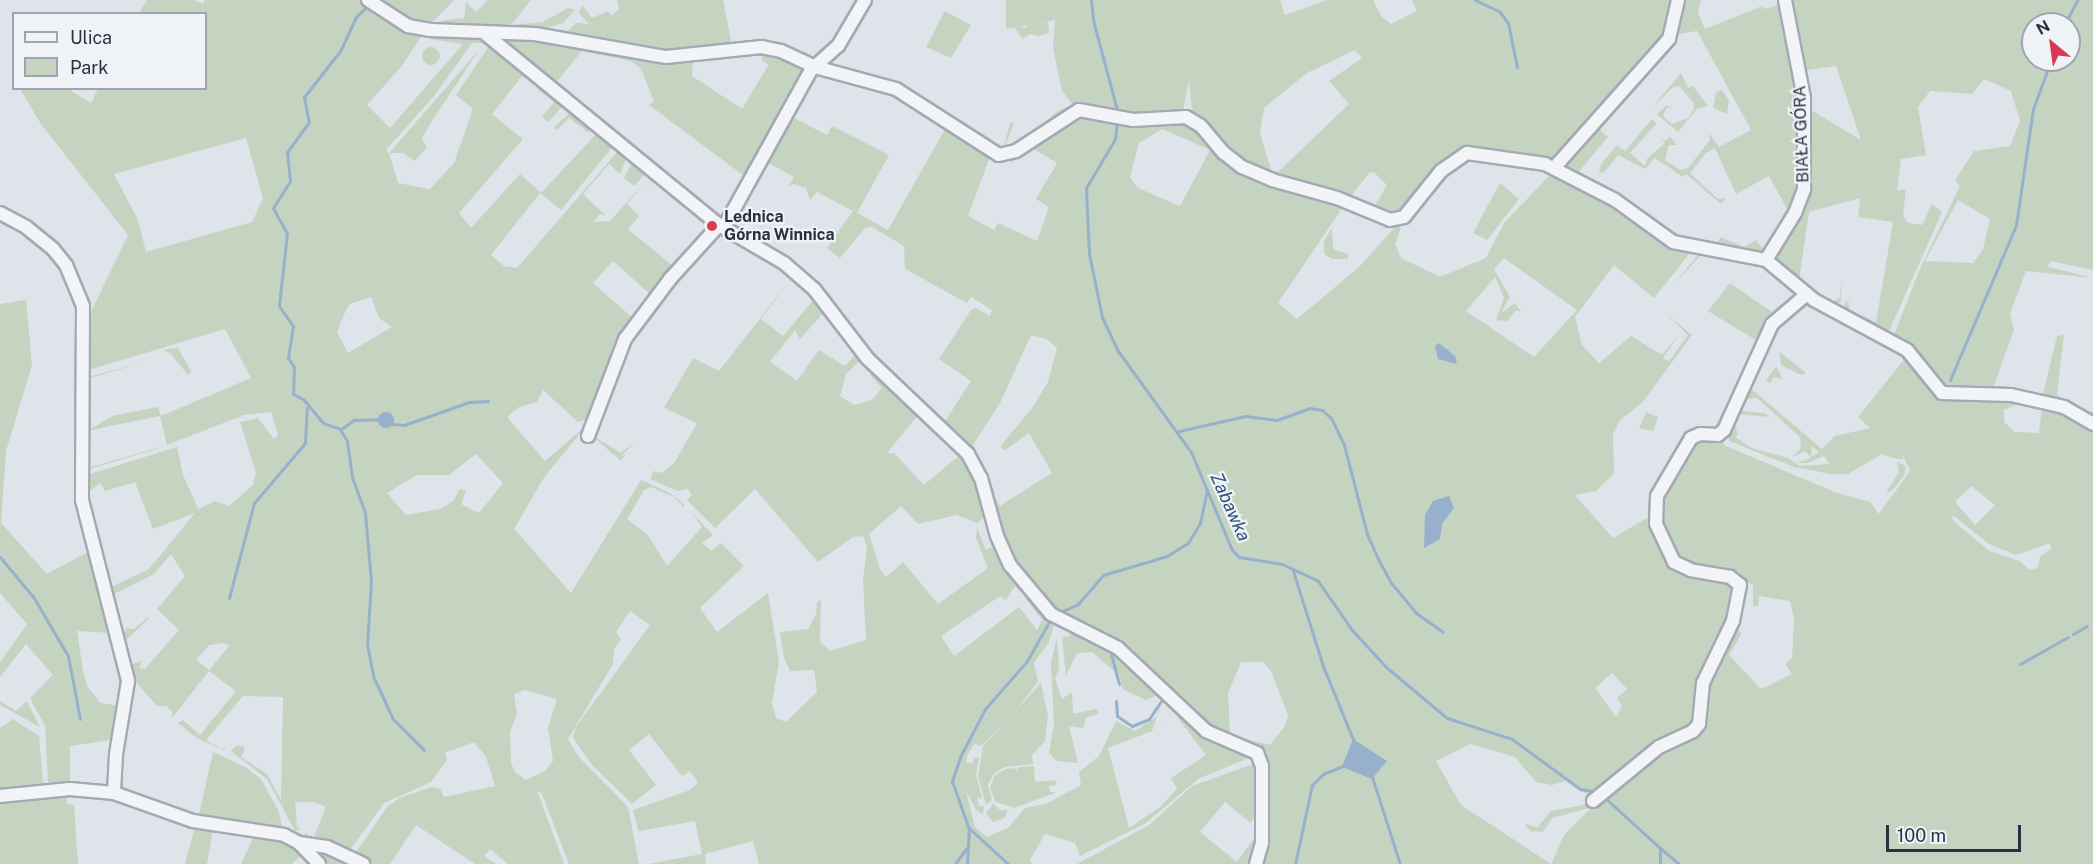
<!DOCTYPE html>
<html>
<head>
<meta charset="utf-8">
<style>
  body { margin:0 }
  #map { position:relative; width:2093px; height:864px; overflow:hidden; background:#dfe3ea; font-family:"Public Sans",sans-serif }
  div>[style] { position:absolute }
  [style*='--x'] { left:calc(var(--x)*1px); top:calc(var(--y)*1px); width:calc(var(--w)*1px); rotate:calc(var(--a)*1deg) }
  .green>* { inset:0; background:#c5d4c0 }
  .round { border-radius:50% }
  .water>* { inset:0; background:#97b1cd }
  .stream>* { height:3px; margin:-1.5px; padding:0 1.5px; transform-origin:1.5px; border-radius:1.5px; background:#97b1cd }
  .roads { filter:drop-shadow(2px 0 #a4aab4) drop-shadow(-2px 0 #a4aab4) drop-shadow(0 2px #a4aab4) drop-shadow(0 -2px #a4aab4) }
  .minor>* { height:12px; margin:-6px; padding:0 6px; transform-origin:6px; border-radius:6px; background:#f2f4f8 }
  .dots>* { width:16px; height:16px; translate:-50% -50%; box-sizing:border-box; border:3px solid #eff2f7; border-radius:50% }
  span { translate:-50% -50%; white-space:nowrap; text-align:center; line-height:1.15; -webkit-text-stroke:4.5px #eff2f7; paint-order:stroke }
  .street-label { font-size:16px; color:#263142 }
  .poi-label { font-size:16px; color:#263142; font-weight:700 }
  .left { translate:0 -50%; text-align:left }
  .water-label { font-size:18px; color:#2d507a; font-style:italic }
  .legend { position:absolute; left:12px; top:12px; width:195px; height:78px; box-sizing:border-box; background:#eff2f7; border:2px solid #9fa5af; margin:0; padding:8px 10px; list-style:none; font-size:18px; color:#263142 }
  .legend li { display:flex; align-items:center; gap:12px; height:30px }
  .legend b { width:30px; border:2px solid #9fa5af }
  .north { position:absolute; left:2021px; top:12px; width:60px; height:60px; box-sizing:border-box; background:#eff2f7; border:2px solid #9fa5af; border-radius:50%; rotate:331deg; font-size:16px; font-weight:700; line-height:24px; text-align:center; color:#263142 }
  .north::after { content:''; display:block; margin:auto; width:21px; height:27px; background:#da3952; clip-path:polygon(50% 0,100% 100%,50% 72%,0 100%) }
  .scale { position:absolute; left:1886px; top:825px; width:135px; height:27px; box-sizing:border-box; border:3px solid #263142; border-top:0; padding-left:8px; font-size:18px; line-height:21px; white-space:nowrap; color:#263142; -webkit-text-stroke:4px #eff2f7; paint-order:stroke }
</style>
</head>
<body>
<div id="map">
  <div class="green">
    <i style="clip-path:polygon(evenodd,147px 0,194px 0,203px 4px,205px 0,363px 0,423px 34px,401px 67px,367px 105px,390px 128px,463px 44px,429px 39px,430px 35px,482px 39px,482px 43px,472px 43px,434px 96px,386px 150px,389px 153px,479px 50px,430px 124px,422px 139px,427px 147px,415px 161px,403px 153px,389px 153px,398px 183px,430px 189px,454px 163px,473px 109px,456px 95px,489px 46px,528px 75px,526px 79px,522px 76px,492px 114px,523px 139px,459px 213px,471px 228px,520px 174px,541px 193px,598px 132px,614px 145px,561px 210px,540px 193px,491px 255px,504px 266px,517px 268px,619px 150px,627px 157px,620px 174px,609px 164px,583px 194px,606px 216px,600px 214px,593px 222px,610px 221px,647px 180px,627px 204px,639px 216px,628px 229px,675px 268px,669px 275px,661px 275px,664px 281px,651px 295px,613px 261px,593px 283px,634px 319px,589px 419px,578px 422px,543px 390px,537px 402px,519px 407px,507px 417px,545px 461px,587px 425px,545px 476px,514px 529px,571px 593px,641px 480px,668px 492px,684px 504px,684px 507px,674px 497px,651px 487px,644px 490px,627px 519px,648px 535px,667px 566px,702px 527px,691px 512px,713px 535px,702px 543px,711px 551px,721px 543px,744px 566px,700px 608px,717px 632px,768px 593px,779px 662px,772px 703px,776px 718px,786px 722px,817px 692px,814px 670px,790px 671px,784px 658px,780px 632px,808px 629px,816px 614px,817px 602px,821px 600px,820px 641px,830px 651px,866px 640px,863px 580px,867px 547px,863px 536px,853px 537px,818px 562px,755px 489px,715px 528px,687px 500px,692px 495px,688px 489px,678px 491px,650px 479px,654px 471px,662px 473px,674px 463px,697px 423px,664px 408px,693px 358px,719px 371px,794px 275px,761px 319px,783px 336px,815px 298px,826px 310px,800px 339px,795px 330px,770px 362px,797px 381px,819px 350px,845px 366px,856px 354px,848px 343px,871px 366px,867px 372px,861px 360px,846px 374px,840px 396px,854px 405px,872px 400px,882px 388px,870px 375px,874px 371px,919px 414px,887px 453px,894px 453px,924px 485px,960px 455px,946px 441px,968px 458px,987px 515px,977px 523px,957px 515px,918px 524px,901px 506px,869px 534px,880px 569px,886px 577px,903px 562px,938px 604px,988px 568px,976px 538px,977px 528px,986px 550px,994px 546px,986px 524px,1022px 586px,1019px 590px,1015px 586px,1006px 600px,1000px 596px,941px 636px,954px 656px,1019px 607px,1037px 630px,1042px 620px,1025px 598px,1030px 595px,1055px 621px,1049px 642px,1034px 663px,1038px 682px,1012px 715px,981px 746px,974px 744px,967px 756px,966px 762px,973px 764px,974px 757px,979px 758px,976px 775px,982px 797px,977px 799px,979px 806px,984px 806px,983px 814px,976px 810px,966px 791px,975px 827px,987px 837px,1008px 828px,1025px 808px,1046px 804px,1081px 785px,1079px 772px,1099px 756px,1116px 721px,1135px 731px,1156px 717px,1162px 702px,1152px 731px,1108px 748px,1129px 828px,1160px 807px,1177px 789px,1171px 778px,1206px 755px,1172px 710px,1162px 736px,1174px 704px,1253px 756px,1198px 779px,1146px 823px,1080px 856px,1075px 843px,1045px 834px,1030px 860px,1032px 864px,759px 864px,753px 841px,705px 854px,706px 864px,648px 864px,702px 854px,695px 821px,639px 831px,639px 834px,633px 810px,690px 790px,698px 782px,690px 771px,682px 776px,649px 734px,629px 750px,656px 785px,632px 804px,592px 765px,573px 738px,576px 727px,650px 625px,630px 611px,616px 632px,621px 639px,614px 649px,613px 664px,568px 739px,579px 757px,628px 807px,639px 864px,569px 864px,542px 794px,537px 790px,564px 864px,508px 864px,490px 849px,484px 856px,496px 864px,475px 864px,416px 825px,390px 864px,367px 864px,355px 854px,387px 807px,399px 798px,432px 787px,440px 789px,444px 797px,495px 786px,486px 757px,474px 742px,445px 753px,447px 760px,431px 782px,384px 803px,350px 850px,302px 840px,306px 833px,313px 839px,326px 807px,313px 802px,295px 802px,297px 826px,301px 829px,295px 831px,267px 779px,231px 751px,237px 745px,245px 747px,241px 757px,267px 774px,281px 800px,283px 697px,243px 696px,206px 740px,221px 749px,227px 747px,223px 750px,197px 738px,178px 723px,183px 720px,200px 735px,236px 691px,209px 671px,172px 718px,172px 711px,166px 706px,157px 706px,130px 675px,130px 665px,142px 661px,139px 668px,145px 669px,179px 630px,157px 609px,185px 576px,171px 554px,154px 574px,112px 595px,102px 570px,107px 566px,111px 587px,149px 569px,195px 513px,153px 529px,135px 482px,105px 491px,100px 483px,88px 492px,87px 475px,177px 447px,183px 475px,198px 509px,215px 501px,229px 506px,253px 485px,256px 473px,240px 422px,258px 418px,274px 439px,278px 435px,271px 412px,244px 415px,167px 445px,153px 450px,86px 470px,85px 451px,89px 449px,88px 468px,167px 445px,160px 416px,91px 430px,90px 441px,86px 440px,88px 377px,145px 362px,90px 378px,91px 429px,112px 416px,158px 407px,161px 416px,251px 378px,225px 329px,92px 369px,88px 367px,87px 309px,91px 312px,128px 235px,41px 124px,20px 89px,68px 89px,91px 103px,98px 89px,206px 88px,206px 14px,139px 13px,147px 0,246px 138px,263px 198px,252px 222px,146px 252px,138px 220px,114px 174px,246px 138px,147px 0,371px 297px,379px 318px,392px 327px,348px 353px,337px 332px,346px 310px,350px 304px,371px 297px,147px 0,476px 454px,503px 483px,479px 513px,461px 504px,466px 491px,460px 489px,453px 501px,440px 509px,406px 515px,387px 493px,417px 475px,449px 475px,476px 454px,147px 0,225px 643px,229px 646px,209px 670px,196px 660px,209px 645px,225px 643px,147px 0,525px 690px,557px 699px,548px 728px,553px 761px,545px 771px,526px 780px,515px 772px,511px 763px,510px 732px,517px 714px,514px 694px,525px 690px)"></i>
    <i style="clip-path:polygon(375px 0,454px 0,435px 20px,426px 24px,412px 22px)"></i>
    <i style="clip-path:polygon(488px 0,531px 0,511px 25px,543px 22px,568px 8px,575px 10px,563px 23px,542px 30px,438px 26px,444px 20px,464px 18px,466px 2px,476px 12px)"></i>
    <i style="clip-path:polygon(617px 0,723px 0,732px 45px,679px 54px,551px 32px,568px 31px,576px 23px,589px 24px,578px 12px,583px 6px,592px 18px,608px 11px,611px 16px,619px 9px)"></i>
    <i style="clip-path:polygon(evenodd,1006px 0,1280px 0,1285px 15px,1327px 0,1373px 0,1381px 16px,1391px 24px,1417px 11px,1412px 0,1701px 0,1698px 13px,1705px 29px,1762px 6px,1764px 9px,1783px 4px,1802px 117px,1802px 178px,1790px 214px,1769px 176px,1736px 194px,1715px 148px,1706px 153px,1690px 173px,1718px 199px,1726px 198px,1721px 204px,1686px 174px,1683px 177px,1655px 158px,1645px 169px,1618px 155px,1604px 173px,1599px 172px,1601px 164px,1617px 145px,1625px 151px,1652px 119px,1657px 123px,1630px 153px,1645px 166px,1647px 159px,1665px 143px,1660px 137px,1665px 141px,1670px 137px,1665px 130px,1677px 145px,1669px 145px,1665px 160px,1680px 170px,1688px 168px,1710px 140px,1709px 133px,1719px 147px,1751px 130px,1697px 31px,1678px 34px,1667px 37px,1554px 163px,1465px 151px,1448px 161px,1396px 215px,1384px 215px,1337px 196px,1331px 198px,1345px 204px,1278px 303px,1297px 319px,1359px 267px,1394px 228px,1357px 209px,1401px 228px,1395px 244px,1401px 258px,1440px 277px,1486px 258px,1504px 223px,1553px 172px,1612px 201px,1666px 243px,1694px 248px,1654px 298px,1614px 265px,1575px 317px,1582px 345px,1599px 363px,1631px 336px,1662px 355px,1679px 335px,1663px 358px,1669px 361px,1688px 335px,1665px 313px,1692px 335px,1642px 403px,1620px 420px,1613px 435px,1614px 474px,1596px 491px,1575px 495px,1613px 538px,1652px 515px,1662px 547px,1677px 567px,1726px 578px,1737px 587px,1729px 625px,1700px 685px,1699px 716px,1689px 731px,1693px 735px,1706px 731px,1702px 722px,1704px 685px,1733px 627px,1742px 633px,1729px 655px,1761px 689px,1792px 674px,1785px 664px,1792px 658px,1794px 619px,1790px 601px,1759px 596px,1758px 606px,1753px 606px,1753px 585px,1728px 574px,1698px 570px,1672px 554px,1656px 511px,1665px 483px,1687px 446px,1701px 437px,1718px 438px,1726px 446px,1837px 493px,1870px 502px,1879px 514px,1910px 471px,1903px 455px,1903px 459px,1897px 459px,1882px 454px,1848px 474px,1830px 474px,1794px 467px,1729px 441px,1727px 429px,1733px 421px,1738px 434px,1735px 437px,1752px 448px,1788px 458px,1800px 466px,1830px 464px,1824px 456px,1808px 463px,1796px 463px,1808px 459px,1819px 452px,1812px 446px,1811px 457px,1805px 451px,1791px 458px,1801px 448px,1800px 437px,1757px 398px,1745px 399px,1740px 411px,1764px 413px,1770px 417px,1736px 414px,1748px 377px,1751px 378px,1748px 386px,1822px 449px,1835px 436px,1870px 428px,1858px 417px,1906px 357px,1879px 339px,1884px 338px,1908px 353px,1933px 387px,1947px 398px,2017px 399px,2062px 410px,2093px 426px,2093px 864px,1258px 864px,1264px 841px,1264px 759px,1244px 739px,1270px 745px,1285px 726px,1288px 715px,1271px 671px,1263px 662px,1241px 662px,1228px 693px,1230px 733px,1238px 739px,1216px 735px,1119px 647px,1052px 612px,1022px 577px,1004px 545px,991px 505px,993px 502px,997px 500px,1000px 506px,1052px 473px,1029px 433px,1005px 450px,1000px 447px,1032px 408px,1048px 382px,1057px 348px,1046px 339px,1031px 335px,1000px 403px,973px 445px,995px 493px,988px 493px,972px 456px,942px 426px,971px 381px,939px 359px,971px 310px,976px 308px,990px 316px,992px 310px,971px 297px,967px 303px,905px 269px,904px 246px,872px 227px,865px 228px,840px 258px,827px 248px,853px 211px,817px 192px,810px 200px,806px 188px,794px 184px,788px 187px,794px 177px,767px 162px,733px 221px,738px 230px,730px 225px,731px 218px,815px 71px,821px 75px,814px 75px,790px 116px,827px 135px,832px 126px,889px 155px,857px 213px,888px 230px,948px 124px,980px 146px,978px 153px,984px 150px,1004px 164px,990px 157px,968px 216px,994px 230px,998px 223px,1037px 241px,1049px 207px,1036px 199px,1057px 163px,1032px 148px,1012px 162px,1008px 159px,1067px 117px,1089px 111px,1121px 125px,1185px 120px,1213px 144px,1216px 138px,1192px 109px,1189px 80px,1183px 111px,1178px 114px,1133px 118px,1119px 112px,1081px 108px,1059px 116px,1020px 145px,1003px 151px,1010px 123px,1014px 123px,1004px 149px,1020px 143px,1058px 111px,1073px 105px,1062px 91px,1053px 48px,1055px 20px,1006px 29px,1006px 0,1355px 50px,1362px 58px,1329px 81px,1349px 104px,1278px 172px,1271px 170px,1260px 133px,1264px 108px,1307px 73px,1355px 50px,1006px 0,1162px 129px,1210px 150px,1180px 206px,1138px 188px,1130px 177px,1139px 143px,1162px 129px,1006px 0,1374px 172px,1387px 185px,1374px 207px,1351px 196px,1369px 173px,1374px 172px,1006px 0,1504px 258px,1577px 310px,1534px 357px,1466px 311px,1495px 277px,1504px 298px,1496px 320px,1507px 321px,1516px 310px,1522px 313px,1515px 303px,1501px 313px,1510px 297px,1494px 269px,1504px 258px,1006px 0,2023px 402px,2042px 407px,2039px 433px,2015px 432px,2004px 422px,2004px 410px,2023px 402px,1006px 0,1971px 486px,1995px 505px,1975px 525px,1955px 502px,1971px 486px,1006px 0,1954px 516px,1989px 544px,2016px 555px,2050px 543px,2051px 549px,2040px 556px,2038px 568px,2030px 570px,2020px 561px,1989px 551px,1957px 524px,1951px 517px,1954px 516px,1006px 0,1612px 673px,1627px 689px,1617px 698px,1622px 706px,1616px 717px,1595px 688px,1612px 673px,1006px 0,1470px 744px,1515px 757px,1536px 782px,1552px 785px,1566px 781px,1584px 793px,1595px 793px,1599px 800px,1564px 835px,1551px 864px,1461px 805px,1436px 761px,1470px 744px)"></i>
    <i style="clip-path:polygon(evenodd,1789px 0,2093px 0,2093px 270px,2050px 261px,2048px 267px,2093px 278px,2026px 271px,2010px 314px,2014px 330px,1993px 388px,1947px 392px,1894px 335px,1919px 271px,1960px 186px,1955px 180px,1974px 151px,2010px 146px,2020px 121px,2011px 91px,1984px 79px,1972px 94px,1930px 91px,1918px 107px,1926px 155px,1901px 159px,1897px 191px,1906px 189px,1903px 215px,1908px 223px,1922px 225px,1932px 204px,1942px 212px,1890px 329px,1884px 332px,1845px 308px,1845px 303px,1851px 299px,1848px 302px,1850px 311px,1876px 322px,1893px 222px,1858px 217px,1860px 198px,1809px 212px,1799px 280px,1833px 302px,1840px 297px,1842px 275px,1841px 301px,1837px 305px,1829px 305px,1776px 265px,1773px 257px,1800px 211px,1804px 82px,1807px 82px,1811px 110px,1861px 140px,1836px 66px,1801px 71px,1789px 0,2033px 24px,2069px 24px,2069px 60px,2033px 60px,2033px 24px,1789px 0,1958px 200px,1990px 219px,1983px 249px,1973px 263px,1925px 261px,1958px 200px)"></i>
    <i style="clip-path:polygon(945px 11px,971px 25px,951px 58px,926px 47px)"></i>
    <i style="clip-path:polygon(1048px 22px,1049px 33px,1038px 36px,1030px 34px,1022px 39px,1014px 26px,1026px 28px,1028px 24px)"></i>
    <i style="clip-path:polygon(524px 36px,629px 54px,729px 55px,693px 61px,692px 76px,742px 109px,769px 64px,762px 61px,762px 53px,740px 54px,769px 52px,806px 68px,747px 178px,649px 105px,654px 101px,641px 69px,631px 61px,582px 51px,554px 85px,494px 37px)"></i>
    <i class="round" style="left:422px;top:47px;width:18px;height:18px"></i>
    <i style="clip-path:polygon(1681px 73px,1688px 88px,1693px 86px,1708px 106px,1698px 108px,1678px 132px,1657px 114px,1667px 105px,1673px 110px,1667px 107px,1663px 116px,1672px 124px,1688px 118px,1694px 109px,1693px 102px,1679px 86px,1673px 87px,1651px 109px)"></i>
    <i style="clip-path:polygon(541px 85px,564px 105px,548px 122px,542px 117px,554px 102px,536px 88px)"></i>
    <i style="clip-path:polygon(1722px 90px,1729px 101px,1727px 114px,1713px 108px,1716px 92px)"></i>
    <i style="clip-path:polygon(572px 111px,591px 126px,589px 133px,569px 118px,557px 130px,554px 127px)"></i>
    <i style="clip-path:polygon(1594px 125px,1608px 137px,1576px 175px,1565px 172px,1562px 164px)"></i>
    <i style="clip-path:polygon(634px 159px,645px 174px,634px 186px,624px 178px)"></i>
    <i style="clip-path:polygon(1500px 183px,1519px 199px,1487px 240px,1473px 233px)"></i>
    <i style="clip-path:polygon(1783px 219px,1765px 255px,1718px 245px,1720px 237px,1745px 247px,1756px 240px,1764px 250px)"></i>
    <i style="clip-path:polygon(1332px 228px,1333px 249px,1348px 254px,1348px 259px,1332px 259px,1324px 254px,1324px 241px)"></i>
    <i style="clip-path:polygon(1703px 249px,1764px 264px,1794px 287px,1795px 293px,1761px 266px,1709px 252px,1704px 252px,1672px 286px)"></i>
    <i style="clip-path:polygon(1730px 283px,1775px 314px,1791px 298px,1793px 301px,1759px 342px,1708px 311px)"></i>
    <i style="clip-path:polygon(26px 300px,32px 365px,6px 451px,1px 523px,47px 574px,88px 552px,78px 507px,112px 633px,77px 631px,83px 671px,87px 686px,100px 703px,121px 706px,117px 739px,70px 746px,70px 787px,48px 782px,45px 726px,30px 698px,53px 675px,26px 644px,0 677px,0 662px,27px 624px,0 593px,0 304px)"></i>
    <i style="clip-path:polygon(2064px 335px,2057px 395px,2088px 413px,2093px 411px,2092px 418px,2042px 398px,2057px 336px)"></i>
    <i style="clip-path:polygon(178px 348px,191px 371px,188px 375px,171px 354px,163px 350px)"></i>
    <i style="clip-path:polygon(1779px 351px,1792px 362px,1806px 373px,1801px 375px,1781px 365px)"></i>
    <i style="clip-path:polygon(1776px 366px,1783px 379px,1774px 377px,1770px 383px,1766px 380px)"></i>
    <i style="clip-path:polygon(1646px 412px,1658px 417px,1653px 431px,1639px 428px)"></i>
    <i style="clip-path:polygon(594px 432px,598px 439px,621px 453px,635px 442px,621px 456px,625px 455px,621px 461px,597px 440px)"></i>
    <i style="clip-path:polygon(1897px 462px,1906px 466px,1904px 476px,1892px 491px,1886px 492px,1899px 472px)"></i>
    <i style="clip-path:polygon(148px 617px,149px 618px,122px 644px,126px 628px,134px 629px)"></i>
    <i style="clip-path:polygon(1069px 628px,1102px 641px,1161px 694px,1146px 700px,1128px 692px,1122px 688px,1120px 676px,1092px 652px,1077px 653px,1066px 676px,1062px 637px,1070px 636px)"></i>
    <i style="clip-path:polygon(1057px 637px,1059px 669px,1055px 678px,1062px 699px,1072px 692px,1073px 714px,1096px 709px,1099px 713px,1086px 718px,1083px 728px,1069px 726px,1078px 763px,1057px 761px,1049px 753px,1054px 724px,1051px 663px)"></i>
    <i style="clip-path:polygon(1041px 683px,1048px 716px,1045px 741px,1032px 755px,1033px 764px,1005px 767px,994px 773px,988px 785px,992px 800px,986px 805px,978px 776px,983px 746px)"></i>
    <i style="clip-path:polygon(0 701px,16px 711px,27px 701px,40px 727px,0 705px)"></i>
    <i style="clip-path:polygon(13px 719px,39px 736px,43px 784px,41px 788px,0 793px,0 728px)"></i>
    <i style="clip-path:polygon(213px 752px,245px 767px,261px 779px,279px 812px,283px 830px,196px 817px,193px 812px,199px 815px)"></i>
    <i style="clip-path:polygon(1256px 763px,1258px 809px,1251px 823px,1225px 802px,1200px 832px,1237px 862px,1259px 831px,1253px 864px,1077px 864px,1149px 825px,1192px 786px)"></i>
    <i style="clip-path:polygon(1034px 766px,1035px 782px,1056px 780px,1057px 785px,1049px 786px,1050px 792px,1057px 792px,1014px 808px,996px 802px,990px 788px,995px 775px,1006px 769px,1016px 768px,1017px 772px,1018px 767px)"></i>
    <i style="clip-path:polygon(67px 794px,67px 804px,74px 805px,78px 864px,0 864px,0 798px)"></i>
    <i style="clip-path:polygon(993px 803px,1000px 810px,1013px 810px,1007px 811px,1005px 818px,993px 822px,986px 814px)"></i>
    <i style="clip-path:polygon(1593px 803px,1589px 808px,1552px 818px,1543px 832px,1530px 831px,1524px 823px,1537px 828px,1551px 811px)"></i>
    <i style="clip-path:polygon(195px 827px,213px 829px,207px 864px,185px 864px)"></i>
    <i style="clip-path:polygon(255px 834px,277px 836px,304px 853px,292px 864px,241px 864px)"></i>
    <i style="clip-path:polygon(313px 848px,358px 864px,322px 864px)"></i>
  </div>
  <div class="water">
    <i style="clip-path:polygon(1439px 343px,1455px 356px,1457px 364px,1438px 359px,1435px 346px)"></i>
    <i class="round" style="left:378px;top:412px;width:16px;height:16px"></i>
    <i style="clip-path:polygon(1449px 496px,1454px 508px,1442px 524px,1440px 539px,1424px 548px,1425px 515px,1433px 501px)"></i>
    <i style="clip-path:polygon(1353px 739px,1387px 761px,1372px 779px,1342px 767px)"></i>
  </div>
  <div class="stream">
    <i style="--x:1091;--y:0;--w:20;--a:84"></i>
    <i style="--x:1093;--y:20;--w:97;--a:75.1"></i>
    <i style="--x:1475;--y:0;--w:26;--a:25"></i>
    <i style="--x:1499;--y:11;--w:15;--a:53"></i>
    <i style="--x:1508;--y:23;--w:45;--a:78.4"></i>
    <i style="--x:366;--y:7;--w:14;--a:135"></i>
    <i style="--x:356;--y:17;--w:38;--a:115"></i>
    <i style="--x:340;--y:51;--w:58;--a:128"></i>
    <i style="--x:304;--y:97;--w:25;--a:79"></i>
    <i style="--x:309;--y:122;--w:37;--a:126"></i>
    <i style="--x:287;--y:152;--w:29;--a:84"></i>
    <i style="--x:290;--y:181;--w:32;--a:122"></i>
    <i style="--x:273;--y:208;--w:29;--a:61"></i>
    <i style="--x:287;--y:233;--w:73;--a:96.3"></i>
    <i style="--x:279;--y:306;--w:24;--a:55"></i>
    <i style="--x:293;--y:326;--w:32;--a:99"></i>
    <i style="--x:288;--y:358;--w:11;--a:56"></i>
    <i style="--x:294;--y:367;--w:27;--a:92"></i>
    <i style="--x:293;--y:394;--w:11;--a:27"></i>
    <i style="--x:303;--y:399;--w:31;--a:50"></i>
    <i style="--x:323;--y:423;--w:18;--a:19"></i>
    <i style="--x:340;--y:429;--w:14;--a:60"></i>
    <i style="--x:347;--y:441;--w:36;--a:82"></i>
    <i style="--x:352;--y:477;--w:38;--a:70"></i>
    <i style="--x:365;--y:513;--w:68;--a:85"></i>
    <i style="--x:371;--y:581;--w:63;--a:93.6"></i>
    <i style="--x:367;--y:644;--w:33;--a:79"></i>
    <i style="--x:373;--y:676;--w:47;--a:65.1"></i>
    <i style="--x:393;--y:719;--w:44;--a:45"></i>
    <i style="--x:2065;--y:24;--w:27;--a:-63"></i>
    <i style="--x:1117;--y:121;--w:18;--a:96"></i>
    <i style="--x:1115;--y:139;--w:57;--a:120.6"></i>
    <i style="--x:1086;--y:188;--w:66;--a:87.4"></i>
    <i style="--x:1089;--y:254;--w:64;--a:78.3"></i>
    <i style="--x:1102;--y:317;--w:38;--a:65"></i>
    <i style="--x:1118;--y:351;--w:125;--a:54.1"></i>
    <i style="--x:1191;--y:452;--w:106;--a:67.3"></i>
    <i style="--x:1232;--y:550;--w:10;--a:45"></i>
    <i style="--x:1239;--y:557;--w:44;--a:9.2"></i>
    <i style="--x:1282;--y:564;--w:40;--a:25"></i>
    <i style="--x:1318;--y:581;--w:60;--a:55.2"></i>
    <i style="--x:1352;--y:630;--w:50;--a:47.4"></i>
    <i style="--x:1386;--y:667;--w:80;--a:39.9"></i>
    <i style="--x:1447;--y:718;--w:68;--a:17.9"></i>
    <i style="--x:1512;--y:739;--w:84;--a:36.3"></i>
    <i style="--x:1580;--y:789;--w:20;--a:9"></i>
    <i style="--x:1950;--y:380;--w:168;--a:-66.9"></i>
    <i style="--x:2016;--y:225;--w:117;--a:-81.7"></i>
    <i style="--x:2033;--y:109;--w:52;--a:-69.8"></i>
    <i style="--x:392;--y:424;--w:12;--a:5"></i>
    <i style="--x:404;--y:425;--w:69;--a:-19.5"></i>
    <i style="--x:469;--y:402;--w:19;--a:-3"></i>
    <i style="--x:341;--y:429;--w:16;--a:-35"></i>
    <i style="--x:354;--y:420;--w:24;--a:-2"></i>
    <i style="--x:1179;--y:431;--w:68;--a:-12.8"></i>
    <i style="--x:1245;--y:416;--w:32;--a:7"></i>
    <i style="--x:1277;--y:420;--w:35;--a:-20"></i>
    <i style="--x:1310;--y:408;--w:12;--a:9"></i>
    <i style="--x:1322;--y:410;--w:12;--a:42"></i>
    <i style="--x:1331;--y:418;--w:30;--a:64"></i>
    <i style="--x:1344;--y:445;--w:92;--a:75.5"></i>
    <i style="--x:1367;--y:534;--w:30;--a:66"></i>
    <i style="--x:1379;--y:561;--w:26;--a:61"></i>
    <i style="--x:1392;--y:584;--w:38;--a:50"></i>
    <i style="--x:1416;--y:613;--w:33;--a:35"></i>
    <i style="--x:0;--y:557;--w:53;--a:50.3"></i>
    <i style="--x:34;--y:598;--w:67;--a:59.6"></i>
    <i style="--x:68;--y:656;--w:64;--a:79.2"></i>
    <i style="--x:1293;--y:571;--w:100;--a:72.5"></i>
    <i style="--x:1323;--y:666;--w:82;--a:67.8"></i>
    <i style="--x:229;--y:598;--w:98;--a:-75.3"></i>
    <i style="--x:254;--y:503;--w:79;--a:-49.6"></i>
    <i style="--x:305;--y:443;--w:35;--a:-87"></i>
    <i style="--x:1058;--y:613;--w:22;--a:-24"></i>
    <i style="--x:1078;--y:604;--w:38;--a:-49"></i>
    <i style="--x:1103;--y:575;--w:67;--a:-16.5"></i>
    <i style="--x:1167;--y:556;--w:25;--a:-32"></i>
    <i style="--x:1188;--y:543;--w:23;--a:-59"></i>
    <i style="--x:1200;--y:523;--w:34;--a:-78"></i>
    <i style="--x:2073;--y:634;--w:16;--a:-30"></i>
    <i style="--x:1111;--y:654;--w:31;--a:75"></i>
    <i style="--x:2020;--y:664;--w:55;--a:-29.4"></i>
    <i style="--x:1116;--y:701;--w:15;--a:86"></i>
    <i style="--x:1117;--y:716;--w:18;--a:34"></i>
    <i style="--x:1132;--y:726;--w:18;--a:-22"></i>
    <i style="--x:1149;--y:719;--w:22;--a:-56"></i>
    <i style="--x:1372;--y:777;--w:91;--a:72.2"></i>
    <i style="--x:1604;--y:797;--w:76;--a:42.3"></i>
    <i style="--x:1660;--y:848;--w:16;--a:90"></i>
    <i style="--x:970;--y:829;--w:52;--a:42.6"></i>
    <i style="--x:1660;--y:848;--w:25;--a:40"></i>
    <i style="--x:955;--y:864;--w:19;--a:-54"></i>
    <i style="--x:967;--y:864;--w:35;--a:-87"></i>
    <i style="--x:969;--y:829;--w:51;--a:-109.5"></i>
    <i style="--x:952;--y:781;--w:28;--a:-71"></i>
    <i style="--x:961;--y:755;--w:52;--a:-62.4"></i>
    <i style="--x:985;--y:709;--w:64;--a:-48.8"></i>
    <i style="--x:1027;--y:661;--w:47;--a:-60.7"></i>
    <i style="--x:1295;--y:864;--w:81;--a:-77.9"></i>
    <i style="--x:1312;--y:785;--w:16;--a:-45"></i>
    <i style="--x:1323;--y:774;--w:22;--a:-22"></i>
  </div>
  <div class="roads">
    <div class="minor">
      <i style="--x:368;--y:0;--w:48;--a:33"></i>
      <i style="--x:408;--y:26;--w:23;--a:10"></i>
      <i style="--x:431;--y:30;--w:104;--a:2.2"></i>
      <i style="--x:535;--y:34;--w:133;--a:10"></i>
      <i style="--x:666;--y:57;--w:96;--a:-6"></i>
      <i style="--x:761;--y:47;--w:20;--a:11"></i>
      <i style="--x:781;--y:51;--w:38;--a:25"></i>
      <i style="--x:815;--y:67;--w:84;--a:15.2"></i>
      <i style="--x:896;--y:89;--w:122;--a:32.7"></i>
      <i style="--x:999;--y:155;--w:17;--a:-13"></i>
      <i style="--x:1016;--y:151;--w:75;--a:-33.1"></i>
      <i style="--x:1079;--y:110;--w:55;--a:10.5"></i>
      <i style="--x:1133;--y:120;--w:53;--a:-3.2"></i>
      <i style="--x:1186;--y:117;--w:17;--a:31"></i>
      <i style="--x:1201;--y:126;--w:35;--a:50"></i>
      <i style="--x:1224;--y:153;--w:23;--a:38"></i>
      <i style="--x:1242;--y:167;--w:33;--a:23"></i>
      <i style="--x:1272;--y:180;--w:67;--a:15.5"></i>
      <i style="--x:1337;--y:198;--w:57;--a:22.5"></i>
      <i style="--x:1390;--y:220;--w:14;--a:-12"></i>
      <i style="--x:1404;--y:217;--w:59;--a:-51.2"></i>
      <i style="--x:1441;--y:171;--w:32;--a:-35"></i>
      <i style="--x:1467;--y:153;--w:79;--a:8"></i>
      <i style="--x:1545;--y:164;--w:79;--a:27.2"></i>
      <i style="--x:1615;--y:200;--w:72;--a:35.9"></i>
      <i style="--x:1673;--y:242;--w:95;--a:11"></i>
      <i style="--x:1766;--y:260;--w:62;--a:39.8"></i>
      <i style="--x:1814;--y:300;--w:106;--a:28.3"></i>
      <i style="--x:1907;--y:350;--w:55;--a:50.9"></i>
      <i style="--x:1942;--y:393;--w:69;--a:1.7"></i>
      <i style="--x:2011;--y:395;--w:54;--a:12.8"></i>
      <i style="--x:2064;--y:407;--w:34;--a:30"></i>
      <i style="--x:483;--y:32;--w:305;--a:39.3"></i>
      <i style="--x:719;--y:225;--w:75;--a:30.3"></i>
      <i style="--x:784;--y:263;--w:40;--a:41"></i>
      <i style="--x:814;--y:289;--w:88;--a:52.4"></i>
      <i style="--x:868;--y:359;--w:138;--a:43.5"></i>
      <i style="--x:968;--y:454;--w:27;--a:62"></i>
      <i style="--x:981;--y:478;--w:60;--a:74.6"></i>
      <i style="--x:997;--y:536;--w:32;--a:66"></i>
      <i style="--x:1010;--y:565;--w:64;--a:50.1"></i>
      <i style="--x:1051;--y:614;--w:75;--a:26.9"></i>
      <i style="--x:1118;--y:648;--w:121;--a:43.3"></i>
      <i style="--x:1206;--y:731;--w:56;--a:23.3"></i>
      <i style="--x:1257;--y:753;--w:14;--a:69"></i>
      <i style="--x:1262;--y:766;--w:77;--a:90"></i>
      <i style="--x:1262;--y:843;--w:22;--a:106"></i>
      <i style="--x:1554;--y:168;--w:173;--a:-48.3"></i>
      <i style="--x:1669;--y:39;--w:40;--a:-77"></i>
      <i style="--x:0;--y:213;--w:30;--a:28"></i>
      <i style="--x:26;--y:227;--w:35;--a:39"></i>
      <i style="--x:53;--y:249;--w:21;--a:51"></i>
      <i style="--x:66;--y:265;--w:44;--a:67.5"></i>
      <i style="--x:83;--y:306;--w:194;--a:90.3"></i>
      <i style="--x:82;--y:500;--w:187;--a:75.7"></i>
      <i style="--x:128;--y:681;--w:74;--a:99.3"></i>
      <i style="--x:116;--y:754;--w:39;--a:93"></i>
      <i style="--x:724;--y:227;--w:179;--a:-61"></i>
      <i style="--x:811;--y:70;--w:36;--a:-42"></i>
      <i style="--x:838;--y:46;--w:53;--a:-59.6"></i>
      <i style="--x:1766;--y:260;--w:55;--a:-58.3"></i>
      <i style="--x:1795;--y:213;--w:26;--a:-69"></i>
      <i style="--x:1804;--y:189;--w:91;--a:-90"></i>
      <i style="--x:1804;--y:98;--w:100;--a:-101"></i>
      <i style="--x:588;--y:436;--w:104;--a:-69.1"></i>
      <i style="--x:625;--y:339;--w:75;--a:-53.1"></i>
      <i style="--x:670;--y:279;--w:73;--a:-47.8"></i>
      <i style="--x:0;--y:796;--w:70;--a:-5.7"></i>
      <i style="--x:70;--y:789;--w:44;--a:5.2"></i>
      <i style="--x:114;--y:793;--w:84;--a:19.5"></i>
      <i style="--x:193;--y:821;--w:92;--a:8.7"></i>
      <i style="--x:284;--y:835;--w:17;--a:28"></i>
      <i style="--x:299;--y:843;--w:29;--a:46"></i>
      <i style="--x:1593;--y:801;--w:85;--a:-39.3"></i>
      <i style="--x:1659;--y:747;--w:38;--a:-25"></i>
      <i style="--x:1693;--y:731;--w:9;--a:-49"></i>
      <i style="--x:1699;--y:724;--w:41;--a:-84.4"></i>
      <i style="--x:1703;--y:683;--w:69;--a:-64.2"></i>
      <i style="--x:1733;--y:621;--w:37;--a:-79"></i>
      <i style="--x:1740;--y:585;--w:13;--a:-141"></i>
      <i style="--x:1730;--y:577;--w:40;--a:-170"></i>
      <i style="--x:1691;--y:570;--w:19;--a:-155"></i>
      <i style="--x:1674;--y:562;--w:42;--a:-115.3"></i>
      <i style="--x:1656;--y:524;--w:28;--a:-88"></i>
      <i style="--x:1657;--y:496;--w:67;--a:-59.6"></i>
      <i style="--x:1691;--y:438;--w:10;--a:-24"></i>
      <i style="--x:1700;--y:434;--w:18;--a:3"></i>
      <i style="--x:1718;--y:435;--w:8;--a:-40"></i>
      <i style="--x:1724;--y:430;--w:116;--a:-65.6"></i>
      <i style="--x:1772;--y:324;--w:46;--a:-40.6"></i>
      <i style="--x:299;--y:843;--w:28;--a:8"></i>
      <i style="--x:327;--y:847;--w:40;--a:25"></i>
    </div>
  </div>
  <div class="dots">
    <i style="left:712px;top:226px;background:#da3952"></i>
  </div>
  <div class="street-label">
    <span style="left:1802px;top:134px;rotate:-92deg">BIAŁA GÓRA</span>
  </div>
  <div class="poi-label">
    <span class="left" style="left:724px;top:226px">Lednica<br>Górna Winnica</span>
  </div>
  <div class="water-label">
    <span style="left:1230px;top:507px;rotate:66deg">Zabawka</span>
  </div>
  <ul class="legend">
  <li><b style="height:8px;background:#f2f4f8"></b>Ulica</li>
  <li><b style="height:16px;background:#c5d4c0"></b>Park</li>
  </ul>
  <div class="north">N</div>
  <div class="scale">100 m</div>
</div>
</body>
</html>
